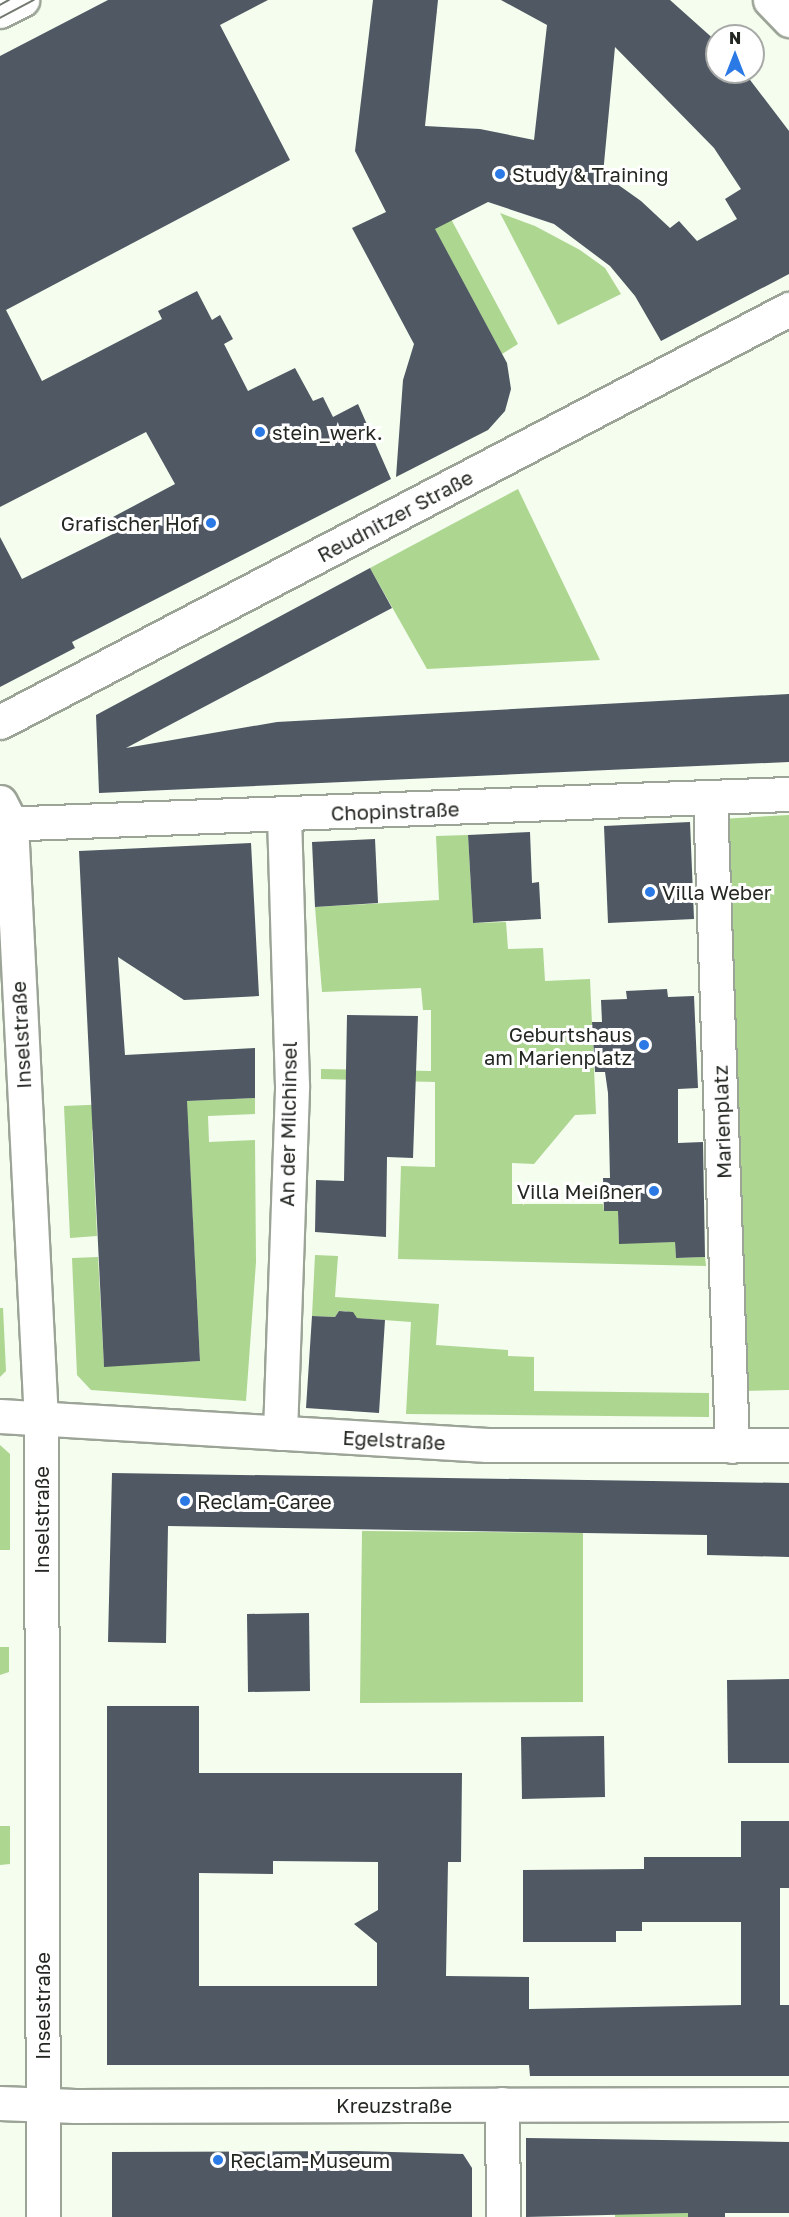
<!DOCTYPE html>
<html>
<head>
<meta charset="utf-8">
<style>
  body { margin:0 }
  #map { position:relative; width:789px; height:2217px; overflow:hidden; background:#f4fdee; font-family:"Golos Text",sans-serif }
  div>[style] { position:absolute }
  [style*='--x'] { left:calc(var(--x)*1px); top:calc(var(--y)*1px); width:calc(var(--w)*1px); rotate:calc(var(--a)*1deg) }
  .green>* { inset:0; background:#add691 }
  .building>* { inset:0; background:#505864 }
  .roads { filter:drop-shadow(2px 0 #9ba496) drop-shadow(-2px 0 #9ba496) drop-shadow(0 2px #9ba496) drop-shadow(0 -2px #9ba496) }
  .minor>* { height:33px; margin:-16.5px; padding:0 16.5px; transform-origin:16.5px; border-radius:16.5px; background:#fff }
  .major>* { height:33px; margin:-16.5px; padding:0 16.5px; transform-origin:16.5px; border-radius:16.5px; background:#fff }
  .tram>* { height:1.5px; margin:-0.75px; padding:0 0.75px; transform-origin:0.75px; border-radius:0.75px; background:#72786f }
  .dots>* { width:16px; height:16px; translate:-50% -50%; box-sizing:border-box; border:3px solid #fff; border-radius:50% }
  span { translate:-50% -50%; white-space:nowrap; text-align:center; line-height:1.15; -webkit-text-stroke:6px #fff; paint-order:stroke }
  .poi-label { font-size:20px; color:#242822 }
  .left { translate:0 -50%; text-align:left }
  .right { translate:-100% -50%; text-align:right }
  .street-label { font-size:20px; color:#242822 }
  .north { position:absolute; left:705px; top:24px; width:60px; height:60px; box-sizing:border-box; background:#fff; border:2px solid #a7a9a7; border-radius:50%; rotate:0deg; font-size:16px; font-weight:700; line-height:24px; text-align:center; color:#242822 }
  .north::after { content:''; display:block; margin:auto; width:21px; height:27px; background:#2a79e4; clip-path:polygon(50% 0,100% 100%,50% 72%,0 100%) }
</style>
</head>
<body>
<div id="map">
  <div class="green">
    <i style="clip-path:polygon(500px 213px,535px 226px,580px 250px,605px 268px,621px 294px,558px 325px)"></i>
    <i style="clip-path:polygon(451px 219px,518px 344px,502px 354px,434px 228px)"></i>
    <i style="clip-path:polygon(518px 489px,600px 660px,427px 669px,370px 568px)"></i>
    <i style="clip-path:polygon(789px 815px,789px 1390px,743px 1391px,721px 819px)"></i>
    <i style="clip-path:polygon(468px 835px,473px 923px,506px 922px,508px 949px,543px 948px,545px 981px,590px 979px,596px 1114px,575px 1115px,534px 1164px,512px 1163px,512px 1204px,603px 1204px,604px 1211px,618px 1211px,619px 1243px,675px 1242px,676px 1258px,705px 1257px,706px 1266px,398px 1259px,401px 1166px,435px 1167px,435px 1082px,321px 1079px,321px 1069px,431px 1071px,431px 1010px,423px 1010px,421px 988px,322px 992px,315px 907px,439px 900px,436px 836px)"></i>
    <i style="clip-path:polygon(255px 1098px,255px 1114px,208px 1116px,209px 1142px,255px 1140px,256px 1262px,246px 1401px,91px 1390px,77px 1375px,72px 1258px,98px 1257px,104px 1366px,200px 1361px,188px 1125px,92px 1130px,97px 1236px,70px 1238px,64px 1106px)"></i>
    <i style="clip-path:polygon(315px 1255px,338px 1256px,335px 1297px,439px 1304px,436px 1345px,508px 1350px,508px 1356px,534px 1357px,534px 1391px,709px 1393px,709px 1417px,406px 1414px,411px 1322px,357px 1318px,346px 1311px,339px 1311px,335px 1317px,312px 1316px)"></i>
    <i style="clip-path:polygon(0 1308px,3px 1308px,6px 1371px,0 1377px)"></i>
    <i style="clip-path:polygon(0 1445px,10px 1454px,10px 1550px,0 1550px)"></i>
    <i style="clip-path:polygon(362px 1531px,583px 1533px,583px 1702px,360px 1703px)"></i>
    <i style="clip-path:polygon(0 1647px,9px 1647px,9px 1672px,0 1675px)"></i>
    <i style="clip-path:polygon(0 1826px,10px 1826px,10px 1864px,0 1865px)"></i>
    <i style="clip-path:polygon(688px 2213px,688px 2217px,615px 2217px,615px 2214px)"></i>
  </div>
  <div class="building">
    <i style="clip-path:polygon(108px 0,268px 0,220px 25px,290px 160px,6px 310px,42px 381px,162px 319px,158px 311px,197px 291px,212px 320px,220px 315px,233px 339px,224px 344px,248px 391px,295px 368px,313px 401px,323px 397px,333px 417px,358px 404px,391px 479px,72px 642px,75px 648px,0 687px,0 537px,22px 579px,121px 530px,113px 517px,175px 484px,146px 432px,0 507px,0 56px)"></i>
    <i style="clip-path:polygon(evenodd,373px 0,438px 0,425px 126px,480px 129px,534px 140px,547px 25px,501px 0,670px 0,717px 42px,717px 72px,744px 72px,789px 131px,789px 274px,661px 341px,635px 296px,610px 266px,554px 224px,488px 202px,435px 229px,507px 363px,511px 389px,505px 411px,488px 430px,396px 477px,403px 380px,414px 344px,352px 228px,386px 212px,355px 151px,373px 0,615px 47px,714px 148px,741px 189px,725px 199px,737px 219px,697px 241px,679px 221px,670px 228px,641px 201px,603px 174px,615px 47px)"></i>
    <i style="clip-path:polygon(370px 568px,392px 608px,126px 748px,277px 722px,789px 694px,789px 762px,99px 793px,96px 715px)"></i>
    <i style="clip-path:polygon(690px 822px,694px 919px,608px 923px,604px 826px)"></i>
    <i style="clip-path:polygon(530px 832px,532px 883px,539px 882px,541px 919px,473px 923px,468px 835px)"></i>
    <i style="clip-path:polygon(375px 839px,378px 903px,315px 907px,312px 842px)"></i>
    <i style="clip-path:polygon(251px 843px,259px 996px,184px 1000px,118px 957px,125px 1055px,255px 1048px,255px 1098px,187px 1101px,200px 1361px,104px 1367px,79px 851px)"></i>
    <i style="clip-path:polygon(667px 989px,668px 997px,694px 996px,698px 1088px,678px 1089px,678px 1143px,703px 1142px,705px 1257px,676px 1258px,675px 1242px,619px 1244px,618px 1211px,604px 1211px,603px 1178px,610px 1178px,608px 1093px,605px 1072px,595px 1072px,592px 1022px,602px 1022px,601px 1000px,627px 999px,626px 991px)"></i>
    <i style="clip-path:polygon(347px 1015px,418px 1016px,413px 1158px,387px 1157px,386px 1237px,315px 1232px,316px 1180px,344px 1181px)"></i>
    <i style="clip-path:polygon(339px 1311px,353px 1312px,357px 1318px,385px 1320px,379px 1413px,306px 1408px,312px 1316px,335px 1317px)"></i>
    <i style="clip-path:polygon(112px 1473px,789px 1483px,789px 1557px,707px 1555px,707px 1535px,168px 1526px,166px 1643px,108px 1642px)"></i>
    <i style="clip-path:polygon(309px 1613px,310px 1691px,248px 1692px,247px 1614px)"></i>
    <i style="clip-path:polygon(789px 1679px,789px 1763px,728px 1763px,727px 1680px)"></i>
    <i style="clip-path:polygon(evenodd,107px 1706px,199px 1706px,199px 1773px,462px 1773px,461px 1862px,448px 1862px,446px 1976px,529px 1977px,529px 2009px,741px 2005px,741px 1922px,642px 1922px,642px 1931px,616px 1931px,616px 1942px,523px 1942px,523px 1870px,644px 1869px,644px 1857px,741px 1857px,741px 1821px,789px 1821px,789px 1888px,780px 1888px,780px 2005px,789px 2005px,789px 2076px,530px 2076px,529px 2065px,107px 2065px,107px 1706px,273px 1861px,378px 1862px,378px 1910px,354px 1924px,377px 1943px,377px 1986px,199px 1986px,199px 1873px,273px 1874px,273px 1861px)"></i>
    <i style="clip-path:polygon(604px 1736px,605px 1797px,522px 1799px,521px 1737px)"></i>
    <i style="clip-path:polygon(526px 2138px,789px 2142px,789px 2213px,725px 2213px,725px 2217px,688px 2217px,688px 2213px,526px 2217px)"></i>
    <i style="clip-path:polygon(356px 2151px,463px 2154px,472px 2168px,472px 2217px,112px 2217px,112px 2152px)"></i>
  </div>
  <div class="roads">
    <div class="minor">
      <i style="--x:0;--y:11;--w:25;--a:-27"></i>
      <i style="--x:0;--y:722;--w:891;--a:-27.63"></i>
      <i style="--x:710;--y:798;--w:648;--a:88.06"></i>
      <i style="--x:0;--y:802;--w:25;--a:63"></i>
      <i style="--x:11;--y:824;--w:597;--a:87.12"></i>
      <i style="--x:41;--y:1420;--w:797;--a:89.86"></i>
      <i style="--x:0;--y:824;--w:790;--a:-2.18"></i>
      <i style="--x:0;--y:1416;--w:488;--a:3.4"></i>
      <i style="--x:487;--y:1445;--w:302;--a:0"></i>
      <i style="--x:280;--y:1433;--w:348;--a:-88"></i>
      <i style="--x:292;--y:1085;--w:270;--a:-91.7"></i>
      <i style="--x:0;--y:2103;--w:75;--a:2.3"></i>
      <i style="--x:75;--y:2106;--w:714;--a:-0.16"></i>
      <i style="--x:502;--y:2104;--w:113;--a:89.5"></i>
    </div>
    <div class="major">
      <i style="--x:770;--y:0;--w:28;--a:46"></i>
    </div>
  </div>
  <div class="tram">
    <i style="--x:0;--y:5;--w:10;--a:-29"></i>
    <i style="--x:0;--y:18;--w:38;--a:-28"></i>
  </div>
  <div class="dots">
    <i style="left:500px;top:174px;background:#2a79e4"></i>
    <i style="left:260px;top:432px;background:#2a79e4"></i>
    <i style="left:211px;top:523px;background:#2a79e4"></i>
    <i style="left:650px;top:892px;background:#2a79e4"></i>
    <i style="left:644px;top:1045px;background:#2a79e4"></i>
    <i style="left:654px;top:1191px;background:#2a79e4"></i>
    <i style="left:185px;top:1501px;background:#2a79e4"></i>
    <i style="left:218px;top:2160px;background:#2a79e4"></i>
  </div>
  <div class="poi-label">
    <span class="left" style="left:512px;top:174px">Study &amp; Training</span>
    <span class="left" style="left:272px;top:432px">stein_werk.</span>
    <span class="right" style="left:199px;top:523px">Grafischer Hof</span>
    <span class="left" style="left:662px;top:892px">Villa Weber</span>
    <span class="right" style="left:632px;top:1046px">Geburtshaus<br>am Marienplatz</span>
    <span class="right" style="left:642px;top:1191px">Villa Meißner</span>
    <span class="left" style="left:197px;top:1501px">Reclam-Caree</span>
    <span class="left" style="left:230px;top:2160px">Reclam-Museum</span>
  </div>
  <div class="street-label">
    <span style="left:395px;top:516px;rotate:-28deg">Reudnitzer Straße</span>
    <span style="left:395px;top:811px;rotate:-2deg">Chopinstraße</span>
    <span style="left:21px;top:1035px;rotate:-93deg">Inselstraße</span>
    <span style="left:722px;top:1122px;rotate:-92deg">Marienplatz</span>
    <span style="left:288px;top:1124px;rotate:-89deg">An der Milchinsel</span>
    <span style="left:394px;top:1440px;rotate:3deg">Egelstraße</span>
    <span style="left:41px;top:1520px;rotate:-90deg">Inselstraße</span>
    <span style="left:42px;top:2006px;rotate:-90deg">Inselstraße</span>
    <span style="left:394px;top:2105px">Kreuzstraße</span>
  </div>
  <div class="north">N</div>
</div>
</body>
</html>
